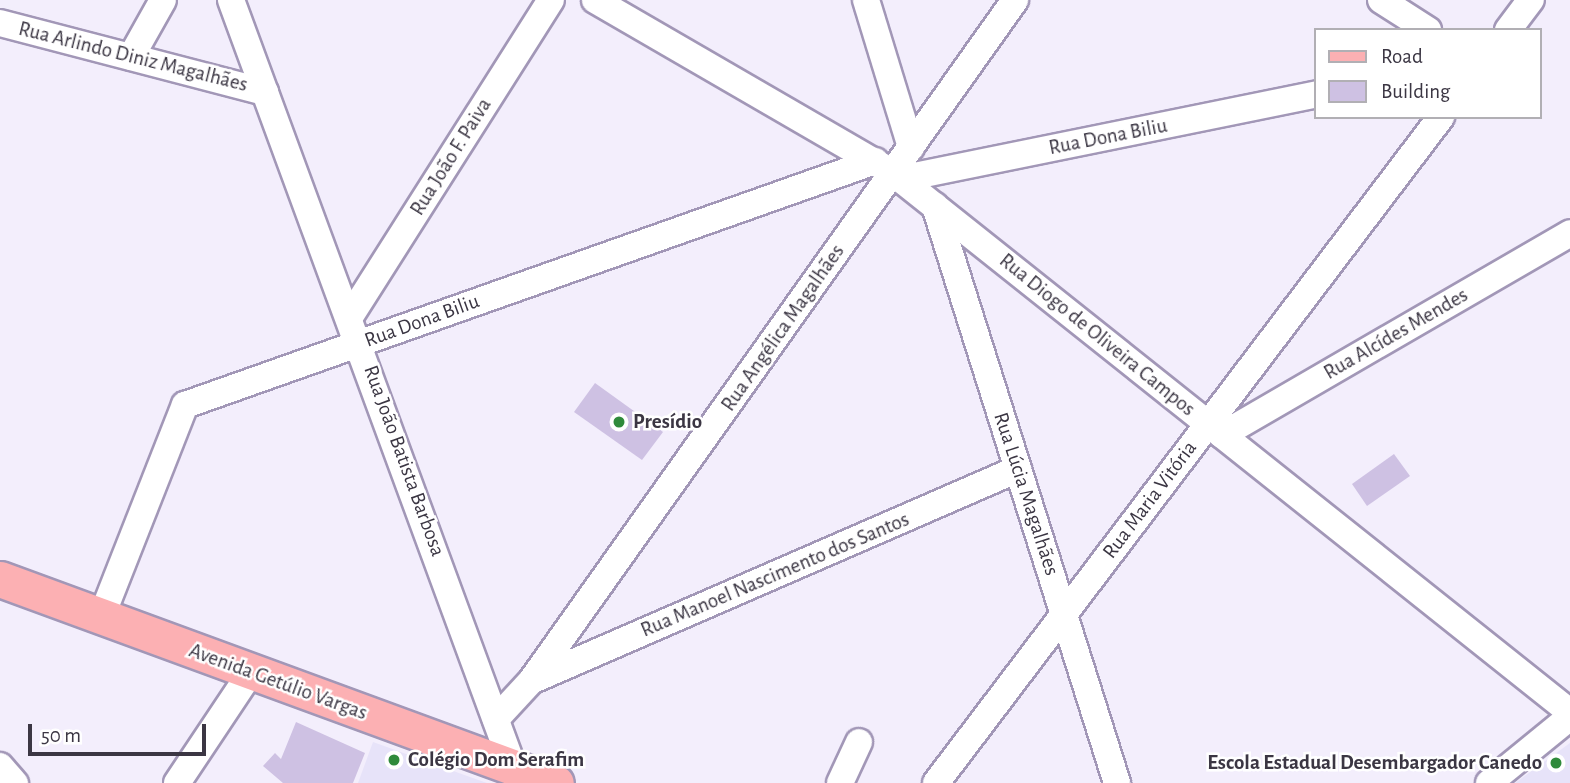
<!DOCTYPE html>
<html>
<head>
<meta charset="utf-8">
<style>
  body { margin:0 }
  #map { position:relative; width:1570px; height:783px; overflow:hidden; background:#f3eefc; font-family:"Alegreya Sans",sans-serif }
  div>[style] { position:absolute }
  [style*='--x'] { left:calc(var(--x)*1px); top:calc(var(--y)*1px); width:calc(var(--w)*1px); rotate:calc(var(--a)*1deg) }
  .education>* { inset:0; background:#e7e3f9 }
  .building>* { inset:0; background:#cec1e3 }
  .roads { filter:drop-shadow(2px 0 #a297b7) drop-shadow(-2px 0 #a297b7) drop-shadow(0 2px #a297b7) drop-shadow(0 -2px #a297b7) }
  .minor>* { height:26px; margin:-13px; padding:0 13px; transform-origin:13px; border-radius:13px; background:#fff }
  .major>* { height:35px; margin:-17.5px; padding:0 17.5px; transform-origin:17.5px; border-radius:17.5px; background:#fcb0b3 }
  .dots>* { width:19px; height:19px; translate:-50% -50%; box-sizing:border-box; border:4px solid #fff; border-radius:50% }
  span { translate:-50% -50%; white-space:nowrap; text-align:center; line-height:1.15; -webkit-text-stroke:5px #fff; paint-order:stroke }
  .street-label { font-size:21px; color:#3b3643 }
  .poi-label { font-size:21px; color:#3b3643; font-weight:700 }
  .left { translate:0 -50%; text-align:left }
  .right { translate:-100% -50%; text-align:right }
  .legend { position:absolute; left:1314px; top:28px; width:228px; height:91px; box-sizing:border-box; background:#fff; border:2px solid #b1afb4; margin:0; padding:9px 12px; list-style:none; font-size:21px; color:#3b3643 }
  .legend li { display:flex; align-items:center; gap:14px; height:35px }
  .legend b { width:35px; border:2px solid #b1afb4 }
  .scale { position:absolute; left:28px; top:724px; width:178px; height:32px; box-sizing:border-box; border:4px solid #3b3643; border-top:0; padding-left:9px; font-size:21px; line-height:24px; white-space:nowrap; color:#3b3643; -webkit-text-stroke:5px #fff; paint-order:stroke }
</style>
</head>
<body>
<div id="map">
  <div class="education">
    <i style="clip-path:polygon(373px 742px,470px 777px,487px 783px,358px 783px)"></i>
    <i style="clip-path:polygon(1570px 743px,1570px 783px,1515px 783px)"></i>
  </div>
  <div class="building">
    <i style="clip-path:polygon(595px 383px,663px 432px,642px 460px,574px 412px)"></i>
    <i style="clip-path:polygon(1394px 454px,1410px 476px,1367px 506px,1352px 484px)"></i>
    <i style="clip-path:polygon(296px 722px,365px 753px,353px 783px,283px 783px,263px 766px,275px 753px,281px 759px)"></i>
  </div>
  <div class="roads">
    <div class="minor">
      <i style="--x:231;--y:0;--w:817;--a:69.81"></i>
      <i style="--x:595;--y:0;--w:345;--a:30.1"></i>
      <i style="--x:893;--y:173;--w:865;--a:38.53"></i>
      <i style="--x:866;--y:0;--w:154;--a:73"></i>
      <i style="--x:1381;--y:0;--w:56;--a:32.6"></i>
      <i style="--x:0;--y:23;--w:274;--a:14.6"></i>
      <i style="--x:1508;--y:30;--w:38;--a:-53"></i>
      <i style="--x:131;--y:57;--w:65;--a:-60.7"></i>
      <i style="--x:900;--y:179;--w:425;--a:-11.5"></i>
      <i style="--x:935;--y:206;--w:605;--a:72.49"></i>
      <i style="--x:351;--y:315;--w:373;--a:-57.6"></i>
      <i style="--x:1222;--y:435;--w:402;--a:-30.1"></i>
      <i style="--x:101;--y:618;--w:229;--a:-68.5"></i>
      <i style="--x:185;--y:405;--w:732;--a:-19.47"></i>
      <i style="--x:533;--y:680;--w:529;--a:-23.51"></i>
      <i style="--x:496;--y:719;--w:53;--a:-47.3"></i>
      <i style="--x:532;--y:680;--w:834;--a:-54.61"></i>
      <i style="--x:0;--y:766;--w:23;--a:49"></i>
      <i style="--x:177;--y:783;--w:133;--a:-56.3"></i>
      <i style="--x:840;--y:783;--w:45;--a:-65.1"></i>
      <i style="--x:936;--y:783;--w:836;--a:-52.83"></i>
      <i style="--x:1489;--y:783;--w:104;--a:-39.2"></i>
    </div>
    <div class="major">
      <i style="--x:0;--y:579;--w:592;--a:20.15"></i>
    </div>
  </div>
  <div class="dots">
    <i style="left:619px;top:422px;background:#2f8a3b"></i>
    <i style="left:394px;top:760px;background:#2f8a3b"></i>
    <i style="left:1556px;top:763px;background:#2f8a3b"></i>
  </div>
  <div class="street-label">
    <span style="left:133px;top:57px;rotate:14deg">Rua Arlindo Diniz Magalhães</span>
    <span style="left:1108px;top:137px;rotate:-11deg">Rua Dona Biliu</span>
    <span style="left:451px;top:157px;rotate:-58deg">Rua João F. Paiva</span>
    <span style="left:422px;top:321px;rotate:-20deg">Rua Dona Biliu</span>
    <span style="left:783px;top:328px;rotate:-55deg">Rua Angélica Magalhães</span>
    <span style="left:1396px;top:334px;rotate:-30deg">Rua Alcídes Mendes</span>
    <span style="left:1097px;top:335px;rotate:39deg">Rua Diogo de Oliveira Campos</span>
    <span style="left:404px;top:461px;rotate:70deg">Rua João Batista Barbosa</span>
    <span style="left:1026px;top:494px;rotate:72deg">Rua Lúcia Magalhães</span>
    <span style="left:1150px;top:500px;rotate:-53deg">Rua Maria Vitória</span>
    <span style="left:775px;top:575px;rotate:-23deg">Rua Manoel Nascimento dos Santos</span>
    <span style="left:278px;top:682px;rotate:20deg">Avenida Getúlio Vargas</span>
  </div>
  <div class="poi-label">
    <span class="left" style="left:633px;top:422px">Presídio</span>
    <span class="left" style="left:408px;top:760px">Colégio Dom Serafim</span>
    <span class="right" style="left:1542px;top:763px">Escola Estadual Desembargador Canedo</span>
  </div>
  <ul class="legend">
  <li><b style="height:9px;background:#fcb0b3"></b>Road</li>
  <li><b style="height:19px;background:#cec1e3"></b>Building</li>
  </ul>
  <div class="scale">50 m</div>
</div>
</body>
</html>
